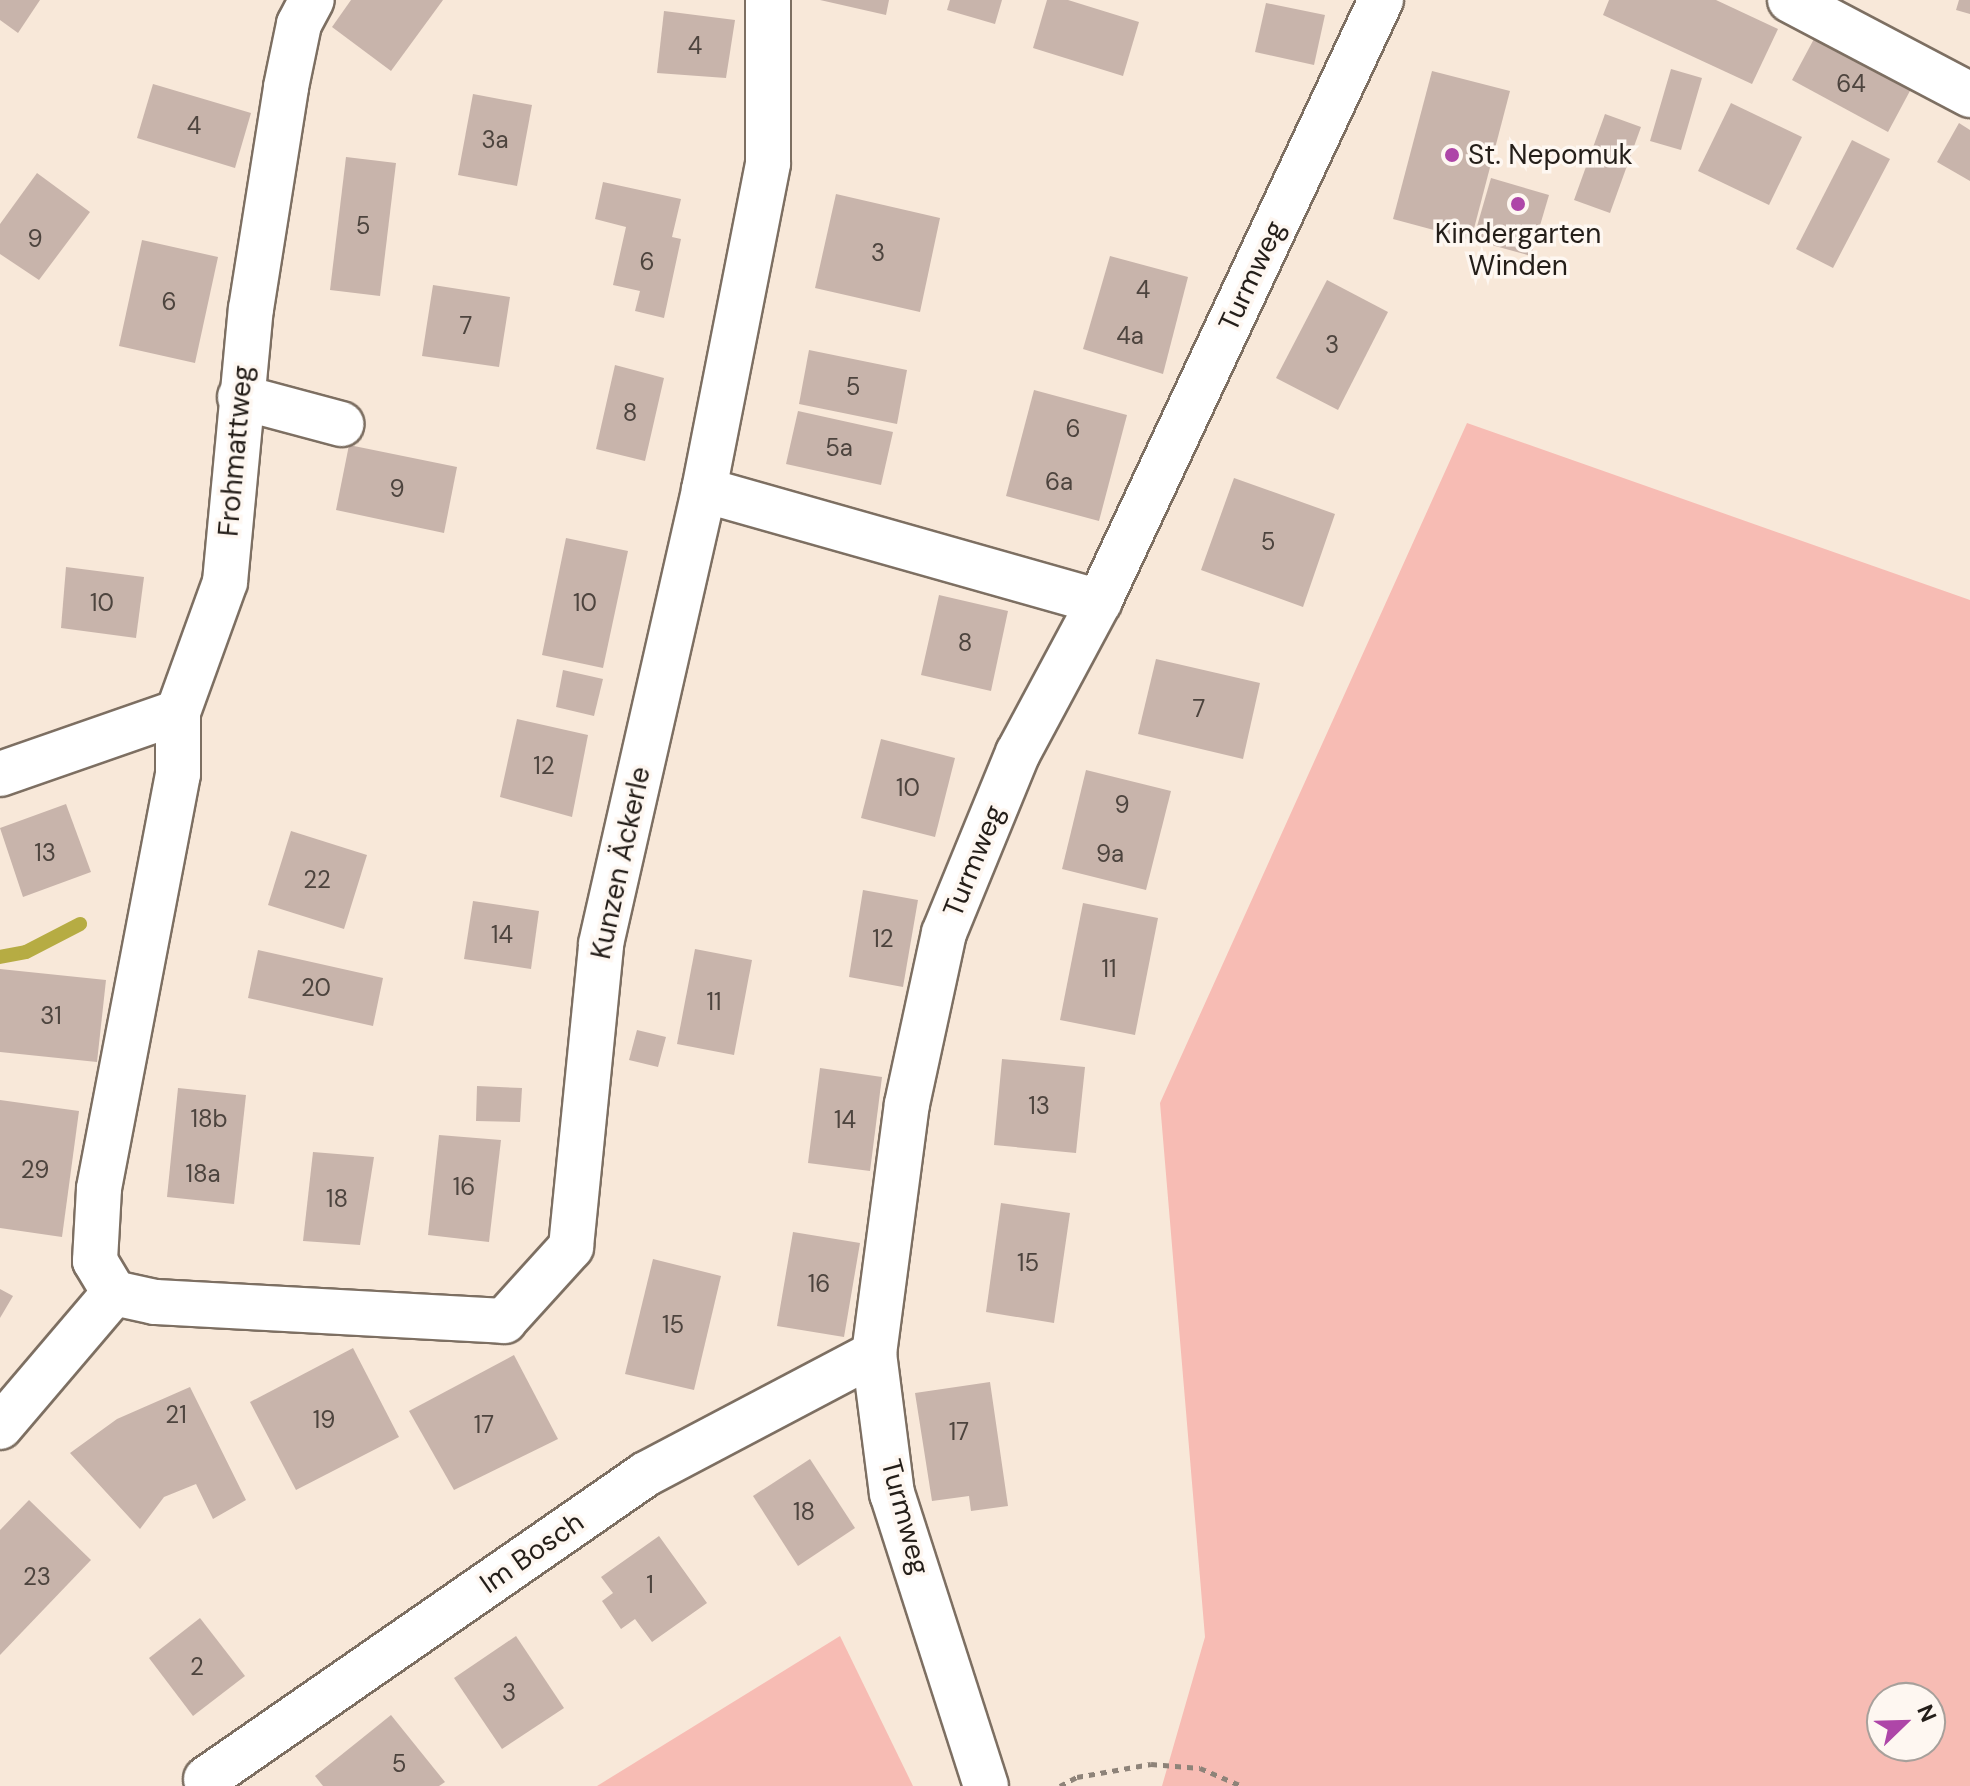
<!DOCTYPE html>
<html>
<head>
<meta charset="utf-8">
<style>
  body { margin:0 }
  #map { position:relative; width:1970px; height:1786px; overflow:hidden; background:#f8e8d9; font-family:"DM Sans",sans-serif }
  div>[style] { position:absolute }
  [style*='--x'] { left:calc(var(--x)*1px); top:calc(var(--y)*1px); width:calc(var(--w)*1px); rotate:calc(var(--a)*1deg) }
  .green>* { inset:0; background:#f7bcb4 }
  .stream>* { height:14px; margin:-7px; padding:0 7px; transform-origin:7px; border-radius:7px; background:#b6ac43 }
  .building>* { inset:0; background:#c8b4ab }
  .path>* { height:5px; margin-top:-2.5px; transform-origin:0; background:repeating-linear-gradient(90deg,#8e8379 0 6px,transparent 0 12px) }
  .roads { filter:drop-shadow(2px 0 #7d6f62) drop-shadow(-2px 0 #7d6f62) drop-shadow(0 2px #7d6f62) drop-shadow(0 -2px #7d6f62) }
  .minor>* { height:44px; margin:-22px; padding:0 22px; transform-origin:22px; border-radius:22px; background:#fff }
  .dots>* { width:22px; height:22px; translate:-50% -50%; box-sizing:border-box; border:4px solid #fef7f1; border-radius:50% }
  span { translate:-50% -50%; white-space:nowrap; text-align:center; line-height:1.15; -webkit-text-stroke:7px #fef7f1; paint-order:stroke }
  .number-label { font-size:24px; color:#4d443e }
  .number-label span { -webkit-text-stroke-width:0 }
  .poi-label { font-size:28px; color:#241e19 }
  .left { translate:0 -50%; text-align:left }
  .street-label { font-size:28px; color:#241e19 }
  .north { position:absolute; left:1866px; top:1682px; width:80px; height:80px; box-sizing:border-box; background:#fef7f1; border:2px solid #a7a09b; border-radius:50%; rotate:67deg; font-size:22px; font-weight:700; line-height:32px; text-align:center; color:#241e19 }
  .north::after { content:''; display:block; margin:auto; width:28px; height:36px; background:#ae46a8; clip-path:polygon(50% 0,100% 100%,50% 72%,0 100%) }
</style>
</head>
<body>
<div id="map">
  <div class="green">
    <i style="clip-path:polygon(evenodd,1467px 423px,1970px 600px,1970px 1786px,1162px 1786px,1205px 1637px,1160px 1103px,1467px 423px,1930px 1698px,1930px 1746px,1882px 1746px,1882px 1698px,1930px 1698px)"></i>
    <i style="clip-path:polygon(840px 1636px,913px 1786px,597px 1786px)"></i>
  </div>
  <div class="stream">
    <i style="--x:0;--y:957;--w:26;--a:-11"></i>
    <i style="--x:26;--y:952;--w:61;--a:-27.4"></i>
  </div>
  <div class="building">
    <i style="clip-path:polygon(0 0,40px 0,18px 33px,0 20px)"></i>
    <i style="clip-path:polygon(351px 0,443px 0,391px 71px,332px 27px)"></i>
    <i style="clip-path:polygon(820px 0,889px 0,886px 15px)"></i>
    <i style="clip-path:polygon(950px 0,1002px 0,995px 24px,947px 10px)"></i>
    <i style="clip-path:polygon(1047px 0,1068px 0,1139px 22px,1123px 76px,1033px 48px)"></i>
    <i style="clip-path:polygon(1609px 0,1716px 0,1778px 29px,1752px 84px,1603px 15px)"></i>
    <i style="clip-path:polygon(1959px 0,1970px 0,1970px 14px,1956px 10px)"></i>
    <i style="clip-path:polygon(1266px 3px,1325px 15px,1314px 65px,1255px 52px)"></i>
    <i style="clip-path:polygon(664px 11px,735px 20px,726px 78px,657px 73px)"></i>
    <i style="clip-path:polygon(1815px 37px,1911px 89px,1888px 132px,1792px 80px)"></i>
    <i style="clip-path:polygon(1671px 69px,1702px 78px,1681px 150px,1650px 141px)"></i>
    <i style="clip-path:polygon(1432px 71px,1510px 91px,1471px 240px,1393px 219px)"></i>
    <i style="clip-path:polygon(153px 84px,251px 113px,235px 168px,137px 138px)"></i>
    <i style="clip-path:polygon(473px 94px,532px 105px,517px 186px,458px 175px)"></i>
    <i style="clip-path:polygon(1731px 103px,1802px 137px,1769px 205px,1698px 171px)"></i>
    <i style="clip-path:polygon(1605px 114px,1641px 127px,1610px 213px,1574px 200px)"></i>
    <i style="clip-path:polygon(1959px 123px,1970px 130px,1970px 181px,1937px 162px)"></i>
    <i style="clip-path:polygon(1852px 140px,1890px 159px,1833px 268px,1796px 249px)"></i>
    <i style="clip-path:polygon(346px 157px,396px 163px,380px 296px,330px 290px)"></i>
    <i style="clip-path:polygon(37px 173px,90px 212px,39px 280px,0 254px,0 224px)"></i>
    <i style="clip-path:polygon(1491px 178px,1549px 195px,1531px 256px,1473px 240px)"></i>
    <i style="clip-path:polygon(603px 182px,681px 199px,672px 237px,681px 239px,664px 318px,635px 311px,640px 291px,613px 285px,626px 227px,595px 219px)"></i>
    <i style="clip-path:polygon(836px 194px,940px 218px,920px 312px,815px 288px)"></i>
    <i style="clip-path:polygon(142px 240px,218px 257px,195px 363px,119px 346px)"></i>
    <i style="clip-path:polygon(1110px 256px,1188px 277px,1163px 374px,1083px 349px)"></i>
    <i style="clip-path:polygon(1327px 280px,1388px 312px,1338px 410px,1276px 378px)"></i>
    <i style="clip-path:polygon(433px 285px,510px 297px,499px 367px,422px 356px)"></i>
    <i style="clip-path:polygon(809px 350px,907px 370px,897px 424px,799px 404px)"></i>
    <i style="clip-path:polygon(615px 365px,664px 378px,645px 461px,596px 449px)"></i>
    <i style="clip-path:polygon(1034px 390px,1127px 415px,1099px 521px,1006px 496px)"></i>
    <i style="clip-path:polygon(798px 411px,893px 432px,881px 485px,786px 464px)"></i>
    <i style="clip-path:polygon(349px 445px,457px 467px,444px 533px,336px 510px)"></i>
    <i style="clip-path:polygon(1234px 478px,1335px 514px,1303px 607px,1201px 570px)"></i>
    <i style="clip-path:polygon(566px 538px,628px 551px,603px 668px,542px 655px)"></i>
    <i style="clip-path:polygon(66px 567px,144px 577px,136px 638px,61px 628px)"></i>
    <i style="clip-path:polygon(939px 595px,1008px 611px,991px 691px,921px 675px)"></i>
    <i style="clip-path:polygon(1156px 659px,1260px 683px,1243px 759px,1138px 734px)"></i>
    <i style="clip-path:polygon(563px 670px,603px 679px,594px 716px,556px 707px)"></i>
    <i style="clip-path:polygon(517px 719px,588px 735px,572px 817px,500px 797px)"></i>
    <i style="clip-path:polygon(881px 739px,955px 758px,935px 837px,861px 818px)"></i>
    <i style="clip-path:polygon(1086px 770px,1171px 791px,1146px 890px,1062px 869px)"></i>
    <i style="clip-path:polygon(66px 804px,91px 872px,23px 897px,0 828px)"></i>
    <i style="clip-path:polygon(291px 831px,367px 855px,344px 929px,268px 905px)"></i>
    <i style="clip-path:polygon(863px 890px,918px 900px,903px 987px,849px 977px)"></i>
    <i style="clip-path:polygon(473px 901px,539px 911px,531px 969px,464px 959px)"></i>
    <i style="clip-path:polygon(1083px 903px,1158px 918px,1135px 1035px,1060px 1020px)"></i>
    <i style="clip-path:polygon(695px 949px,752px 960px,734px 1055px,677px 1044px)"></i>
    <i style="clip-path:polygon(258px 950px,383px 978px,373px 1026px,248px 998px)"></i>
    <i style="clip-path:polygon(0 969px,106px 980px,97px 1062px,0 1052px)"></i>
    <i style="clip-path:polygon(637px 1030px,666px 1037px,658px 1067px,629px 1060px)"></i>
    <i style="clip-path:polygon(1002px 1059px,1085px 1067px,1076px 1153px,994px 1145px)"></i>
    <i style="clip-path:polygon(820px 1068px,882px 1077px,870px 1171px,808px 1163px)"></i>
    <i style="clip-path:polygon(477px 1086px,522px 1088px,520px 1122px,476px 1121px)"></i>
    <i style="clip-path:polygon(178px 1088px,246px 1095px,234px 1204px,167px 1197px)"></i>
    <i style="clip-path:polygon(0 1100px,79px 1111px,62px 1237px,0 1228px)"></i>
    <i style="clip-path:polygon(439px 1135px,501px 1140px,489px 1242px,428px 1235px)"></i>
    <i style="clip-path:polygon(313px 1152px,374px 1157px,360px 1245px,303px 1241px)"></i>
    <i style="clip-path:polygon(1001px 1203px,1070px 1213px,1054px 1323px,986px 1312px)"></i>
    <i style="clip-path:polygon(793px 1232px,860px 1243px,844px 1337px,777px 1326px)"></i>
    <i style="clip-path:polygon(653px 1259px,721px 1276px,694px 1390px,625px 1374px)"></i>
    <i style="clip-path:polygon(0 1289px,13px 1296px,0 1318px)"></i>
    <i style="clip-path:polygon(353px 1348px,399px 1437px,296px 1490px,250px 1402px)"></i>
    <i style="clip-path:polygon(514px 1355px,558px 1439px,454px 1490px,409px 1411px)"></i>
    <i style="clip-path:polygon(990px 1382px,1008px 1506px,971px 1511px,969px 1496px,932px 1501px,915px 1393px)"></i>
    <i style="clip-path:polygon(190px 1387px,246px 1500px,213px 1519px,196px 1484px,164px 1497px,140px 1529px,70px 1453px,117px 1419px)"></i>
    <i style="clip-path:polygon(810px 1459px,855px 1528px,798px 1566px,753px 1496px)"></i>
    <i style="clip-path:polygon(29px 1500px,91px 1560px,0 1655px,0 1530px)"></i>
    <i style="clip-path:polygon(659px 1536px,707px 1603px,652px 1642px,635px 1619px,621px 1629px,602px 1601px,613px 1593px,601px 1577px)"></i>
    <i style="clip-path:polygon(200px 1618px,245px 1676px,193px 1716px,149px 1658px)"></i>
    <i style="clip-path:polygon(516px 1636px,564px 1708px,502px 1749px,454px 1678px)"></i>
    <i style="clip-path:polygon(391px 1715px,445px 1782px,439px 1786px,323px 1786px,315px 1776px)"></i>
  </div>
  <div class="path">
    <i style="--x:1060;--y:1786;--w:19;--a:-28"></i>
    <i style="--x:1077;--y:1777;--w:75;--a:-10"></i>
    <i style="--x:1151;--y:1764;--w:49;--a:4.7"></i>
    <i style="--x:1200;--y:1768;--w:46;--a:23.2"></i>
  </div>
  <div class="roads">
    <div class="minor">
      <i style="--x:1790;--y:0;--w:204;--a:27.8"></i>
      <i style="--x:240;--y:397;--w:105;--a:15"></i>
      <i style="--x:704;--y:490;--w:411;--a:15.8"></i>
      <i style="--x:178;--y:712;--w:62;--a:90"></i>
      <i style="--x:178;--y:774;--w:422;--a:100.8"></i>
      <i style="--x:99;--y:1189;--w:72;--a:93.2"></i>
      <i style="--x:95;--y:1261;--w:37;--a:59"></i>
      <i style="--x:114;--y:1293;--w:42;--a:12.4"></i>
      <i style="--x:155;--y:1302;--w:350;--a:3.1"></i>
      <i style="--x:504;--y:1321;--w:100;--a:-47.8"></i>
      <i style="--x:571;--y:1247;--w:304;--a:-84.3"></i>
      <i style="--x:601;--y:944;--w:466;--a:-77.2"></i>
      <i style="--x:704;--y:490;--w:333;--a:-78.9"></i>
      <i style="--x:768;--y:163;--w:163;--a:-90"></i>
      <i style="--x:0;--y:774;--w:188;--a:-19.2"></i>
      <i style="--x:178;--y:712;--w:138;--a:-70.1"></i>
      <i style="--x:225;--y:582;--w:274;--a:-84.6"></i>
      <i style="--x:251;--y:309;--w:225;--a:-81"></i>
      <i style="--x:286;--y:87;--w:64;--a:-78.3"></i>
      <i style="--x:299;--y:24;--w:27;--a:-62"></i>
      <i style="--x:0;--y:1427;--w:176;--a:-49.6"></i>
      <i style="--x:206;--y:1779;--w:535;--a:-34.73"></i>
      <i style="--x:646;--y:1474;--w:258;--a:-27.8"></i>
      <i style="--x:986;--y:1786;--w:307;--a:-107.8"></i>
      <i style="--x:892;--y:1494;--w:141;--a:-97.3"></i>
      <i style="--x:874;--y:1354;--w:252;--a:-82.5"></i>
      <i style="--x:907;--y:1104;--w:175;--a:-77.8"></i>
      <i style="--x:944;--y:933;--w:195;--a:-67.7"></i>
      <i style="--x:1018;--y:753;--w:171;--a:-61.8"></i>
      <i style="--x:1099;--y:602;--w:665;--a:-64.9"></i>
    </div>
  </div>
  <div class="dots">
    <i style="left:1452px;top:155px;background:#ae46a8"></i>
    <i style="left:1518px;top:204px;background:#ae46a8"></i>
  </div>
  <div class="number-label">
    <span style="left:695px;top:46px">4</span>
    <span style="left:1851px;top:84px">64</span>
    <span style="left:194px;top:126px">4</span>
    <span style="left:495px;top:140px">3a</span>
    <span style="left:363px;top:226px">5</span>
    <span style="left:35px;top:239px">9</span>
    <span style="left:878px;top:253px">3</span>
    <span style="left:647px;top:262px">6</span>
    <span style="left:1143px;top:290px">4</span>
    <span style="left:169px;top:302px">6</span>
    <span style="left:466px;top:326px">7</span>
    <span style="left:1130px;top:336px">4a</span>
    <span style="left:1332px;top:345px">3</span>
    <span style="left:853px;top:387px">5</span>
    <span style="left:630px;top:413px">8</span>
    <span style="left:1073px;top:429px">6</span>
    <span style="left:839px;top:448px">5a</span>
    <span style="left:1059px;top:482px">6a</span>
    <span style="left:397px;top:489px">9</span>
    <span style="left:1268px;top:542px">5</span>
    <span style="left:102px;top:603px">10</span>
    <span style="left:585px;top:603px">10</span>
    <span style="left:965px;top:643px">8</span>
    <span style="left:1199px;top:709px">7</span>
    <span style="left:544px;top:766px">12</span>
    <span style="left:908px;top:788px">10</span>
    <span style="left:1122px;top:805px">9</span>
    <span style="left:45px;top:853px">13</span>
    <span style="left:1110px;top:854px">9a</span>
    <span style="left:317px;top:880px">22</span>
    <span style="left:502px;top:935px">14</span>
    <span style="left:883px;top:939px">12</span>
    <span style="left:1109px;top:969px">11</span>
    <span style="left:316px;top:988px">20</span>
    <span style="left:714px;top:1002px">11</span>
    <span style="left:51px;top:1016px">31</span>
    <span style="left:1039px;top:1106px">13</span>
    <span style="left:209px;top:1119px">18b</span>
    <span style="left:845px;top:1120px">14</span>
    <span style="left:35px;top:1170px">29</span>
    <span style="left:203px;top:1174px">18a</span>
    <span style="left:464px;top:1187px">16</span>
    <span style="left:337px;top:1199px">18</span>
    <span style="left:1028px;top:1263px">15</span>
    <span style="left:819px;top:1284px">16</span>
    <span style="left:673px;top:1325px">15</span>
    <span style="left:176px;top:1415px">21</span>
    <span style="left:324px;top:1420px">19</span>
    <span style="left:484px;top:1425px">17</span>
    <span style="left:959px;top:1432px">17</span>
    <span style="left:804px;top:1512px">18</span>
    <span style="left:37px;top:1577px">23</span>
    <span style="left:650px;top:1585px">1</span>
    <span style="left:197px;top:1667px">2</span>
    <span style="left:509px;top:1693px">3</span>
    <span style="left:399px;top:1764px">5</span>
  </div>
  <div class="poi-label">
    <span class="left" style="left:1468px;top:155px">St. Nepomuk</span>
    <span style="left:1518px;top:250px">Kindergarten<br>Winden</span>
  </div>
  <div class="street-label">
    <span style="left:1252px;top:276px;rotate:-65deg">Turmweg</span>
    <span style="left:236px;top:451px;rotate:-85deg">Frohmattweg</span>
    <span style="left:974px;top:861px;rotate:-68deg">Turmweg</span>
    <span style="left:621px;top:863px;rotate:-78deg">Kunzen Äckerle</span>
    <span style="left:905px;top:1517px;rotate:75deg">Turmweg</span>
    <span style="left:532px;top:1553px;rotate:-35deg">Im Bosch</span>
  </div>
  <div class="north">N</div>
</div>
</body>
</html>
